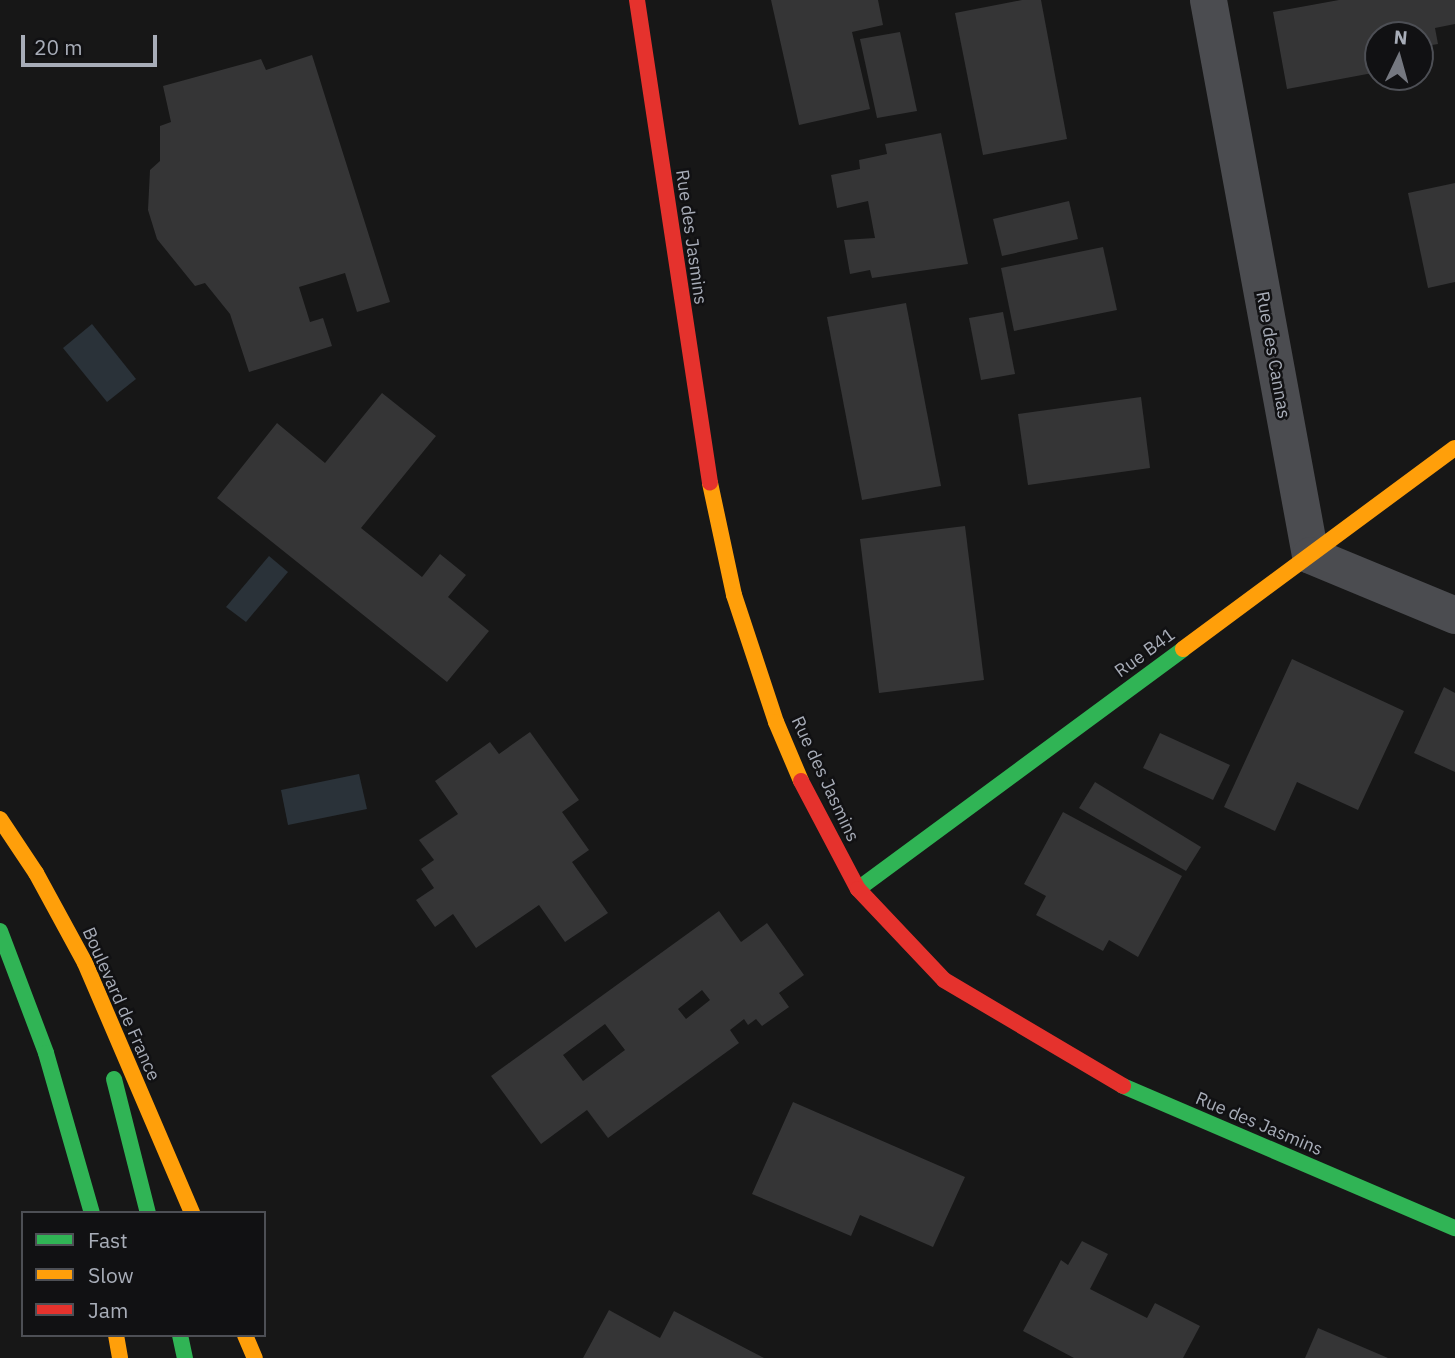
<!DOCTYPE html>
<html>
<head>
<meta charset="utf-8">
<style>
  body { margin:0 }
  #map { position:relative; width:1455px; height:1358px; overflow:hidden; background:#171717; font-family:"IBM Plex Sans",sans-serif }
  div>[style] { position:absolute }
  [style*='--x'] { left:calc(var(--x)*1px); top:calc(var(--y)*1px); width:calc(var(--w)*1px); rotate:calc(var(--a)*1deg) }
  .water>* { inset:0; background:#2a3239 }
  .building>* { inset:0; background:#353536 }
  .street>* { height:37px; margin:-18.5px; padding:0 18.5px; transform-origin:18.5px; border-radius:18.5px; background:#4b4c50 }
  .fast>* { height:16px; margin:-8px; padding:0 8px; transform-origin:8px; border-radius:8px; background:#30b455 }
  .slow>* { height:16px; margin:-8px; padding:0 8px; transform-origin:8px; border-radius:8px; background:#ff9f0a }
  .jam>* { height:16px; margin:-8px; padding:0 8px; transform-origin:8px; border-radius:8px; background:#e5322d }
  span { translate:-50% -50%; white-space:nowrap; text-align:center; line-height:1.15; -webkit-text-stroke:5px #111113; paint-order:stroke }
  .street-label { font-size:18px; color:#a8adb8 }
  .legend { position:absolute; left:21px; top:1211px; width:245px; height:126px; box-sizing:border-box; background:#111113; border:2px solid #4d4f55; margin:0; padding:9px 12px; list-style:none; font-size:21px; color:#a8adb8 }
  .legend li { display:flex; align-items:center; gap:14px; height:35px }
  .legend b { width:35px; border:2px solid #4d4f55 }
  .north { position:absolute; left:1364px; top:21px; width:70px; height:70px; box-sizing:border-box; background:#111113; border:2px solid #4d4f55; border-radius:50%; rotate:5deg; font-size:19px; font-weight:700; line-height:28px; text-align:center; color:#a8adb8 }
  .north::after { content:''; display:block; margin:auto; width:24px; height:32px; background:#757880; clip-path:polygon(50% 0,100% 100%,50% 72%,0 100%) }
  .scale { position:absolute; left:21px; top:35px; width:136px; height:32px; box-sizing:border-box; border:4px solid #a8adb8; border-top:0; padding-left:9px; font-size:21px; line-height:24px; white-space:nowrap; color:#a8adb8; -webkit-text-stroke:5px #111113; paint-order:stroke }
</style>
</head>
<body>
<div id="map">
  <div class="water">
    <i style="clip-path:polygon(92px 324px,136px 379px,107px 402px,63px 348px)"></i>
    <i style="clip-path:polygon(269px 556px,288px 572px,246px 622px,226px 607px)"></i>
    <i style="clip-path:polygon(359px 774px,367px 809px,288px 825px,281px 790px)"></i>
  </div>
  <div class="building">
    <i style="clip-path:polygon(771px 0,878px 0,883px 25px,852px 32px,870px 109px,799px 125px)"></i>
    <i style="clip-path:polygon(1022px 0,1041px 0,1067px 139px,983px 155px,955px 13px)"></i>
    <i style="clip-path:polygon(1339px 0,1455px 0,1455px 24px,1435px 28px,1438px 44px,1420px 47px,1420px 35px,1378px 35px,1378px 72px,1287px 89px,1273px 12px)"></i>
    <i style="clip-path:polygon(900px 32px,917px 111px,877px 118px,860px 39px)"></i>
    <i style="clip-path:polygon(312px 55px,390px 302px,357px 312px,345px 273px,299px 287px,310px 322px,323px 318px,332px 346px,249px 372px,230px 314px,205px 283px,195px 286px,157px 239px,148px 210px,150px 170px,160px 161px,160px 126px,171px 122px,163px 86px,261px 59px,266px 70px)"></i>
    <i style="clip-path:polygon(941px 133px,968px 264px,872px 278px,870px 270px,850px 274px,844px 240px,875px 238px,868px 201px,837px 208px,831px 175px,860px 169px,859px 160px,887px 154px,885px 144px)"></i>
    <i style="clip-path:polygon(1455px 183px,1455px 282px,1428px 288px,1408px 193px)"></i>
    <i style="clip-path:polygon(1069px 201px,1078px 239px,1002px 256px,993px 219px)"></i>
    <i style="clip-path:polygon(1103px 247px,1117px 310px,1014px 331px,1001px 268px)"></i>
    <i style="clip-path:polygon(906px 303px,941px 486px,862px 500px,827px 317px)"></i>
    <i style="clip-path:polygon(1003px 312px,1015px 374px,981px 380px,969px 318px)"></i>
    <i style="clip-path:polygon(382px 393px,436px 436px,361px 528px,422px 577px,440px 554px,466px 575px,448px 597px,489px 631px,447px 682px,217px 498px,277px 423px,325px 463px)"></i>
    <i style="clip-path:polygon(1141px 397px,1150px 468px,1028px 485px,1018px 414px)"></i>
    <i style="clip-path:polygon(965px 526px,984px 680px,879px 693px,860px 539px)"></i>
    <i style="clip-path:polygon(1292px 659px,1404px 711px,1358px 810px,1297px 782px,1275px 831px,1224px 807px)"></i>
    <i style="clip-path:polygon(1444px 687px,1455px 693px,1455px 772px,1414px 753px)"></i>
    <i style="clip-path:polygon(530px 732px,579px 800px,562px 812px,589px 850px,572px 862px,608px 913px,565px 942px,539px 905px,476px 948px,453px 914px,435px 927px,416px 900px,434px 888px,421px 869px,434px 860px,419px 840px,458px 814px,435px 781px,490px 742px,499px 754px)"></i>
    <i style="clip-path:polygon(1160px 733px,1230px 765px,1213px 800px,1143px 768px)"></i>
    <i style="clip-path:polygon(1095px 782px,1201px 847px,1186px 871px,1079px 808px)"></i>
    <i style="clip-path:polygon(1063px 812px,1182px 876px,1138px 957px,1109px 940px,1103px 951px,1036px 915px,1046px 896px,1024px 884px)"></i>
    <i style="clip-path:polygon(evenodd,719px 911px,741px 942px,767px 923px,804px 975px,779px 993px,789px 1007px,762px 1026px,756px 1019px,748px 1025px,744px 1019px,730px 1030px,739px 1043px,608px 1138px,587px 1110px,541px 1144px,491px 1076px,719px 911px,702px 990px,710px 1000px,686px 1019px,678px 1009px,702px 990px,719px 911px,605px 1024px,625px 1050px,583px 1081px,563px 1055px,605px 1024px)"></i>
    <i style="clip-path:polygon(793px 1102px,965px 1177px,933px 1247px,860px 1215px,851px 1236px,752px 1194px)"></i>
    <i style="clip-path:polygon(1082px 1241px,1108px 1254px,1090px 1289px,1147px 1318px,1155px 1303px,1200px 1326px,1183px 1358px,1074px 1358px,1023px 1331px,1061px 1260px,1068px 1265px)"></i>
    <i style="clip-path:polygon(609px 1310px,660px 1338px,674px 1311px,764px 1358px,583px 1358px)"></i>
    <i style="clip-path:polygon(1318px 1328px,1388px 1358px,1305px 1358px)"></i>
  </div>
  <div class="street">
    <i style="--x:1208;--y:0;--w:564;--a:79.59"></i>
    <i style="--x:1310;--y:555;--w:157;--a:22.5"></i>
  </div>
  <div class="fast">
    <i style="--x:858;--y:889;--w:404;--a:-36.4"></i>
    <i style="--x:0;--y:931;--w:130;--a:69.3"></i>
    <i style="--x:46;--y:1053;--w:166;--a:74"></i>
    <i style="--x:114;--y:1079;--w:138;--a:75.8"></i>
    <i style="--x:1123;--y:1086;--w:361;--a:23.2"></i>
    <i style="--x:180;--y:1335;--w:24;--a:78"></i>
  </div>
  <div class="slow">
    <i style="--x:710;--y:483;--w:115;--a:77.9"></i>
    <i style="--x:734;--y:595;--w:134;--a:71.7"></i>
    <i style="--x:776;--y:722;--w:64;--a:67"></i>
    <i style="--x:1183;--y:649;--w:338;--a:-36.5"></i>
    <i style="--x:0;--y:819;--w:65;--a:56.3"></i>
    <i style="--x:36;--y:873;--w:102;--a:61.4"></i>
    <i style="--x:85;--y:963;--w:272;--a:66.8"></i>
    <i style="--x:116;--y:1335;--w:23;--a:80"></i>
    <i style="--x:245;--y:1335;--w:25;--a:67"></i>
  </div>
  <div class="jam">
    <i style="--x:637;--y:0;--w:488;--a:81.4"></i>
    <i style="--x:801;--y:781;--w:122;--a:62.2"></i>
    <i style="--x:858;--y:889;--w:125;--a:46.6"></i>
    <i style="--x:944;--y:980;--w:208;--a:30.6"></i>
  </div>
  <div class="street-label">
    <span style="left:691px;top:237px;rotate:82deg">Rue des Jasmins</span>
    <span style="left:1273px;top:355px;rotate:80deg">Rue des Cannas</span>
    <span style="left:1145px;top:653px;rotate:-36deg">Rue B41</span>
    <span style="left:825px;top:779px;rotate:65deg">Rue des Jasmins</span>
    <span style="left:121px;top:1004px;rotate:66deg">Boulevard de France</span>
    <span style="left:1259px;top:1124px;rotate:23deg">Rue des Jasmins</span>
  </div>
  <ul class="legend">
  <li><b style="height:9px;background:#30b455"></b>Fast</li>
  <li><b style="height:9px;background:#ff9f0a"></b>Slow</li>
  <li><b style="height:9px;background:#e5322d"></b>Jam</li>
  </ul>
  <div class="north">N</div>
  <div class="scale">20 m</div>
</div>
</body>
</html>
